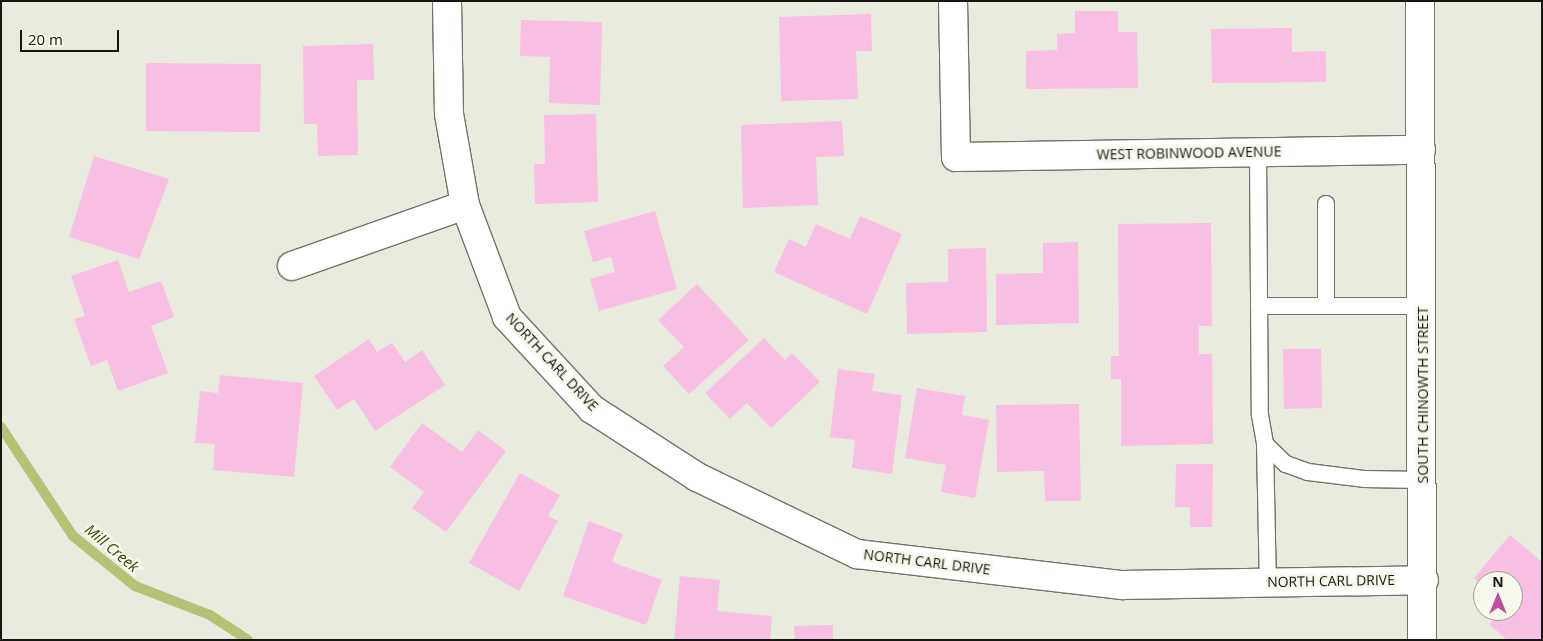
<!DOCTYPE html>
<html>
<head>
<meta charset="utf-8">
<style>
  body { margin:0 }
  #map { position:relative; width:1543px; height:641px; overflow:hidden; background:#e9ebde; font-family:"Open Sans",sans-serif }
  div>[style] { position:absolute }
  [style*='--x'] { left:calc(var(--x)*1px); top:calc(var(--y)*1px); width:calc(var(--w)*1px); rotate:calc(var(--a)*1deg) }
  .stream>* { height:10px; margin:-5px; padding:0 5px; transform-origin:5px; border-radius:5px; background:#b8c276 }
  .building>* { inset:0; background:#f9c0e4 }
  .roads { filter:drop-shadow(1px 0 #737569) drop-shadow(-1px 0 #737569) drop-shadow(0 1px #737569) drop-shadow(0 -1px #737569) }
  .lane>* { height:16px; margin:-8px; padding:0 8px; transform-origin:8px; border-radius:8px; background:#fff }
  .street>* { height:28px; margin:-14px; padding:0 14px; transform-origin:14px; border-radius:14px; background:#fff }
  .secondary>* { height:28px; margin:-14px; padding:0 14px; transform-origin:14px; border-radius:14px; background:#fff }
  span { translate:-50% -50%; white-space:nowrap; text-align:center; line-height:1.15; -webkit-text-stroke:5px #f6f8eb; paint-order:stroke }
  .street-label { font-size:14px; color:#161712 }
  .water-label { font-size:15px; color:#40450b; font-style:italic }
  .frame { position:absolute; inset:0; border:2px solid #161712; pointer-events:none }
  .north { position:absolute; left:1473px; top:571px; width:50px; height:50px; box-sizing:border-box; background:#f6f8eb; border:1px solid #9c9e94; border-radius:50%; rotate:0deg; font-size:14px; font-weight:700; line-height:20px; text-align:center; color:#161712 }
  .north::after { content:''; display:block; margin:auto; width:18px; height:22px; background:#c24aa0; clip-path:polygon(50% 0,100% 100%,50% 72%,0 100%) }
  .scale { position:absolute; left:20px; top:30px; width:99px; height:22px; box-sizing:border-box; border:2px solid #161712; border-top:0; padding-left:6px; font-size:15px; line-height:18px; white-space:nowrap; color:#161712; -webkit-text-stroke:4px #f6f8eb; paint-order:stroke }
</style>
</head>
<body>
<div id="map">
  <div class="stream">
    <i style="--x:1;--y:427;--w:131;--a:56.6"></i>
    <i style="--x:73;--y:536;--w:80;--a:38.9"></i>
    <i style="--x:135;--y:586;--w:80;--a:21.1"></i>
    <i style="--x:210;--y:615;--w:45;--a:33.3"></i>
  </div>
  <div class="building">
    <i style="clip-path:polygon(1075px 11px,1118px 11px,1118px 32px,1137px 32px,1138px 88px,1026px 89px,1026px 51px,1057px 50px,1057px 34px,1075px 33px)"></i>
    <i style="clip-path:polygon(871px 14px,872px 51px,856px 51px,858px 99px,781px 101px,779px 17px)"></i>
    <i style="clip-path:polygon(521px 20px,602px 22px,600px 105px,549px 103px,550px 57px,520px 56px)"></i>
    <i style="clip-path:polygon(1292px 28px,1292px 52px,1326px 51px,1326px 82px,1212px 83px,1211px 29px)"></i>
    <i style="clip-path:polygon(373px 44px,374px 80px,357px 80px,358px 155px,318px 156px,317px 124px,304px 124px,303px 46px)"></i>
    <i style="clip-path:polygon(146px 63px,261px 64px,260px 132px,146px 131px)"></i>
    <i style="clip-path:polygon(596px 114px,598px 202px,535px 204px,534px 164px,545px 164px,544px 115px)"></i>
    <i style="clip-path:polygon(842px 121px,844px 156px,816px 157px,818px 205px,743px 208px,741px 125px)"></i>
    <i style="clip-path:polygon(94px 156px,169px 179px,139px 259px,69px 237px)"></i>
    <i style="clip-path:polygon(655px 211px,677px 289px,599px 311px,590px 279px,615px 272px,611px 257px,593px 262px,584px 231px)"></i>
    <i style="clip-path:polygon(860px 216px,902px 234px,867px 314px,774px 272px,789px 239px,806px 247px,816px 224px,850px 239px)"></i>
    <i style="clip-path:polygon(1211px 223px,1212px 326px,1199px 326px,1199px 354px,1212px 354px,1213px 444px,1121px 446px,1121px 379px,1111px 379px,1111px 356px,1119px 356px,1118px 224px)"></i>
    <i style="clip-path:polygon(1078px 242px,1079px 323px,996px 325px,996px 274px,1043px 273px,1043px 243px)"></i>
    <i style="clip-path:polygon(986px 248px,987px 332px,907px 334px,906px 283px,948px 282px,948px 249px)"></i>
    <i style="clip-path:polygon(118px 260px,129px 292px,161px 281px,174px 317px,151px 326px,168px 373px,118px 391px,107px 360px,91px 366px,74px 319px,85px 316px,71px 276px)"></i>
    <i style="clip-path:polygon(697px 284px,749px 340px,689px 394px,663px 366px,684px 347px,658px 320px)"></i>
    <i style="clip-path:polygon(764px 338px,785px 360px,792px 353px,820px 382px,771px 428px,747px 403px,730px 419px,705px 393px)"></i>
    <i style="clip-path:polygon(369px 339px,377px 352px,392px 343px,405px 362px,422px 350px,445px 385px,375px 431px,354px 399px,337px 410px,314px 376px)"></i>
    <i style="clip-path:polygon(1283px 349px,1321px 349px,1322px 408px,1284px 409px)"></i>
    <i style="clip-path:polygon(838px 369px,875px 374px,872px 391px,902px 395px,892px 474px,852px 468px,855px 440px,830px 437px)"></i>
    <i style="clip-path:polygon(220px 375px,303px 383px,294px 477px,213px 470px,215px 444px,195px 443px,200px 391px,218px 393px)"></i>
    <i style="clip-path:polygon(917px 388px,965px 396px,962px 415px,989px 420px,975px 498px,941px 492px,946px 465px,905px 458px)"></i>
    <i style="clip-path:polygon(1079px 404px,1081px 501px,1045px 501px,1044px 471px,997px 472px,996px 405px)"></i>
    <i style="clip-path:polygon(422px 423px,462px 452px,478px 430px,506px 451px,446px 532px,412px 508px,424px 492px,390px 467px)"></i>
    <i style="clip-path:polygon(1176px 464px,1213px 464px,1212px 527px,1190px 527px,1190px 507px,1175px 507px)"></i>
    <i style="clip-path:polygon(520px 473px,560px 495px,548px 516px,558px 521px,519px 591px,469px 563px)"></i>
    <i style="clip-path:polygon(589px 521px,623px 534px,612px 562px,662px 580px,646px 625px,563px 596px)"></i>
    <i style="clip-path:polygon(1510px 535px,1542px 562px,1542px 640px,1507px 640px,1489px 624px,1500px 611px,1513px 611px,1513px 581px,1483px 581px,1483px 586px,1474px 578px)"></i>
    <i style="clip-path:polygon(680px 576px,720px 580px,717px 611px,772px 616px,770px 640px,674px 640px)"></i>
    <i style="clip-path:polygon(833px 625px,833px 640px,795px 640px,794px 626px)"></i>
  </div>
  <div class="roads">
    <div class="lane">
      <i style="--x:1258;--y:152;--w:263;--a:89.6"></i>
      <i style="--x:1260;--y:415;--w:29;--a:80"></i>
      <i style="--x:1265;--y:444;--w:29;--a:44"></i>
      <i style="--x:1286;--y:464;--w:23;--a:20"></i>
      <i style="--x:1308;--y:472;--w:56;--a:7.1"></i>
      <i style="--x:1364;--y:479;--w:59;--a:1"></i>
      <i style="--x:1326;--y:204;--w:102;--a:90"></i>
      <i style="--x:1259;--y:306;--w:163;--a:0"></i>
      <i style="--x:1265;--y:444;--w:138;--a:88.8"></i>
    </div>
    <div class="street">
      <i style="--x:447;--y:1;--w:113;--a:89"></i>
      <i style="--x:449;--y:114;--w:92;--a:80"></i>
      <i style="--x:465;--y:205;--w:120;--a:69.4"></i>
      <i style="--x:507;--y:317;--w:125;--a:47.3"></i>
      <i style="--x:592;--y:409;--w:125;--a:32.9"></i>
      <i style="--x:697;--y:477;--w:178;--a:25.7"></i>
      <i style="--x:857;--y:554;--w:267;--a:6.7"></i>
      <i style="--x:1122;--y:585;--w:302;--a:-0.9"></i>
      <i style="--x:953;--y:1;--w:156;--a:88.9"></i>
      <i style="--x:956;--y:157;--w:465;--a:-0.9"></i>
      <i style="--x:292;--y:266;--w:183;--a:-19.4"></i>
    </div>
    <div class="secondary">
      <i style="--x:1420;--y:1;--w:639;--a:89.82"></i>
    </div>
  </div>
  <div class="street-label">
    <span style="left:1189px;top:153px;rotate:-1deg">WEST ROBINWOOD AVENUE</span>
    <span style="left:552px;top:362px;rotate:47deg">NORTH CARL DRIVE</span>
    <span style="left:1423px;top:395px;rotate:-90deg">SOUTH CHINOWTH STREET</span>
    <span style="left:927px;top:562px;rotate:7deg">NORTH CARL DRIVE</span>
    <span style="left:1331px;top:581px;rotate:-1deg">NORTH CARL DRIVE</span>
  </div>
  <div class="water-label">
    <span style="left:112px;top:548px;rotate:40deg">Mill Creek</span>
  </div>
  <div class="frame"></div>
  <div class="north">N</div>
  <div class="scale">20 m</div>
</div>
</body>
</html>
